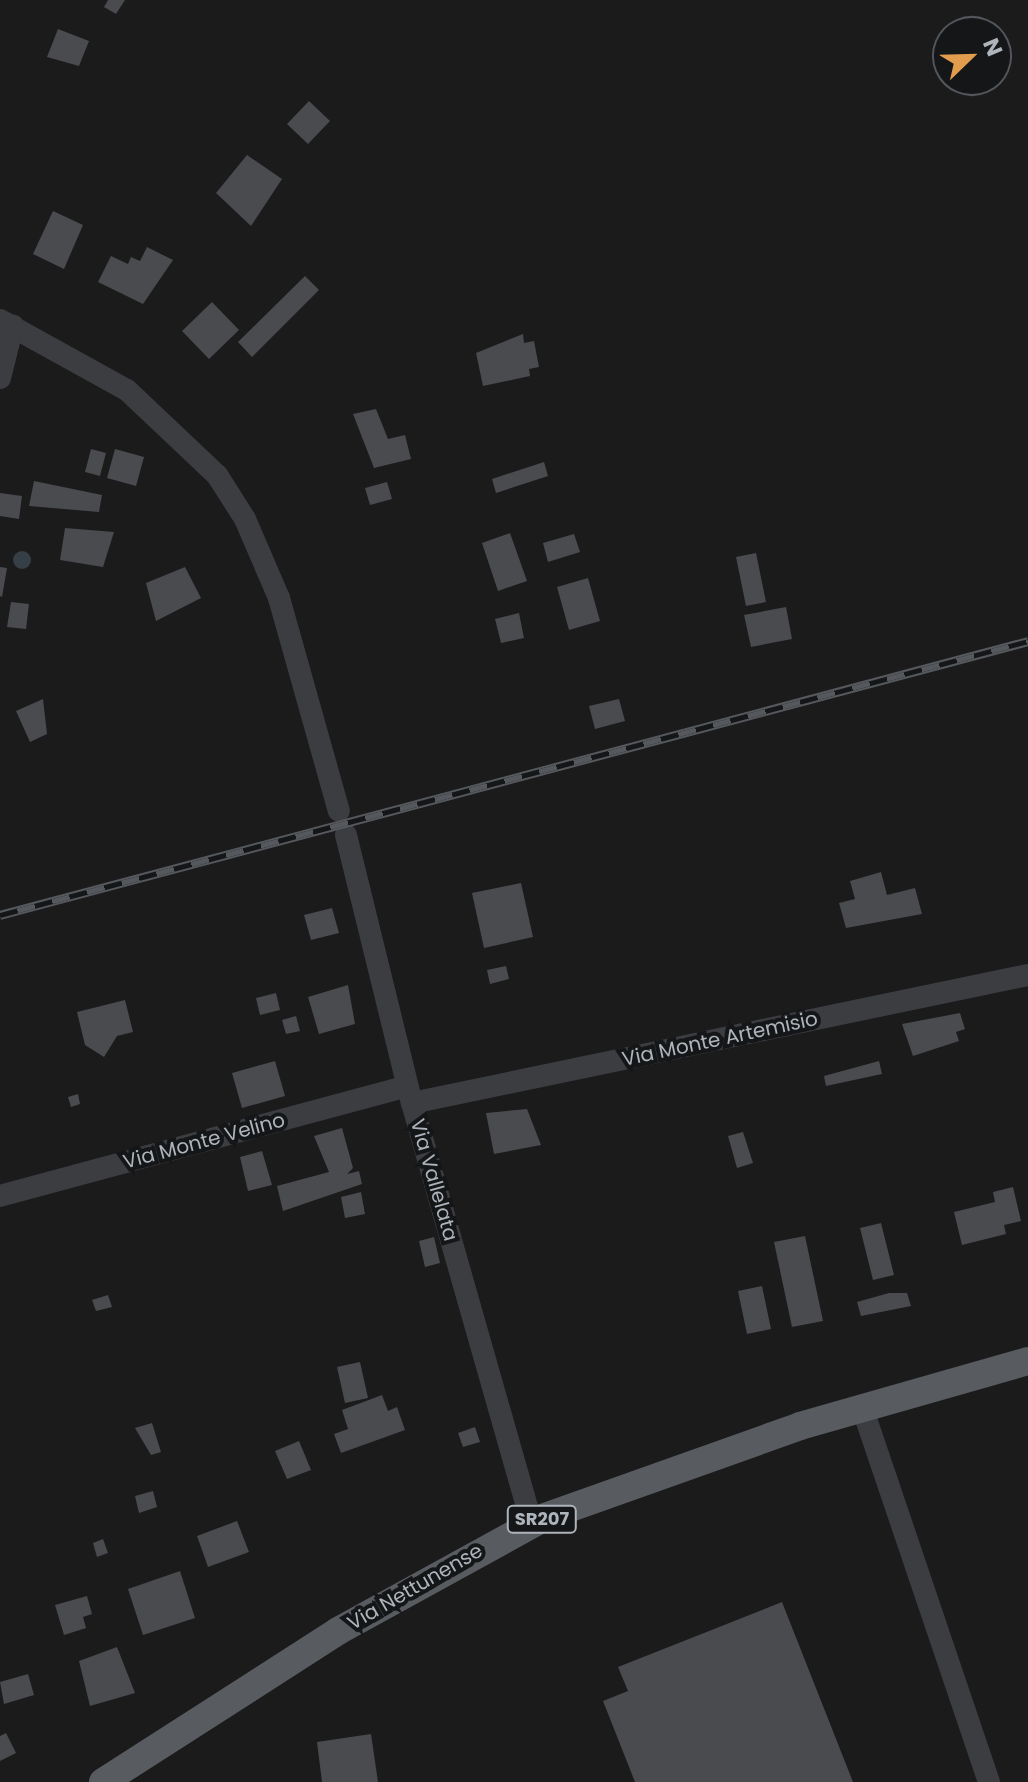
<!DOCTYPE html>
<html>
<head>
<meta charset="utf-8">
<style>
  body { margin:0 }
  #map { position:relative; width:1028px; height:1782px; overflow:hidden; background:#1b1b1c; font-family:Poppins,sans-serif }
  div>[style] { position:absolute }
  [style*='--x'] { left:calc(var(--x)*1px); top:calc(var(--y)*1px); width:calc(var(--w)*1px); rotate:calc(var(--a)*1deg) }
  .water>* { inset:0; background:#353f45 }
  .round { border-radius:50% }
  .building>* { inset:0; background:#4a4b4f }
  .minor>* { height:22px; margin:-11px; padding:0 11px; transform-origin:11px; border-radius:11px; background:#3c3d41 }
  .major>* { height:28px; margin:-14px; padding:0 14px; transform-origin:14px; border-radius:14px; background:#585b60 }
  .rail>* { height:9px; margin-top:-4.5px; transform-origin:0; background:repeating-linear-gradient(90deg,#151618 0 18px,#55585c 0 36px); box-sizing:border-box; border-block:2px solid #55585c }
  span { translate:-50% -50%; white-space:nowrap; text-align:center; line-height:1.15; -webkit-text-stroke:8px #151618; paint-order:stroke }
  .shield-label span { padding:2px 6px; background:#151618; border:2px solid; border-radius:6px; -webkit-text-stroke-width:0 }
  .shield-label { font-size:18px; color:#aeb4bb; font-weight:700 }
  .street-label { font-size:20px; color:#aeb4bb }
  .north { position:absolute; left:932px; top:16px; width:80px; height:80px; box-sizing:border-box; background:#151618; border:2px solid #525559; border-radius:50%; rotate:67deg; font-size:22px; font-weight:700; line-height:32px; text-align:center; color:#aeb4bb }
  .north::after { content:''; display:block; margin:auto; width:28px; height:36px; background:#e19c4e; clip-path:polygon(50% 0,100% 100%,50% 72%,0 100%) }
</style>
</head>
<body>
<div id="map">
  <div class="water">
    <i class="round" style="left:13px;top:551px;width:18px;height:18px"></i>
  </div>
  <div class="building">
    <i style="clip-path:polygon(108px 0,125px 0,116px 14px,104px 7px)"></i>
    <i style="clip-path:polygon(58px 29px,89px 41px,79px 66px,47px 57px)"></i>
    <i style="clip-path:polygon(309px 101px,330px 121px,308px 144px,287px 124px)"></i>
    <i style="clip-path:polygon(247px 155px,282px 179px,251px 226px,216px 193px)"></i>
    <i style="clip-path:polygon(53px 211px,83px 225px,64px 269px,33px 254px)"></i>
    <i style="clip-path:polygon(147px 247px,173px 260px,143px 304px,98px 282px,111px 256px,128px 264px,131px 257px,140px 261px)"></i>
    <i style="clip-path:polygon(305px 276px,319px 290px,252px 357px,238px 342px)"></i>
    <i style="clip-path:polygon(212px 302px,239px 330px,209px 359px,182px 331px)"></i>
    <i style="clip-path:polygon(523px 334px,524px 343px,534px 341px,539px 367px,529px 369px,530px 376px,483px 386px,476px 353px)"></i>
    <i style="clip-path:polygon(376px 409px,388px 439px,405px 435px,411px 459px,374px 468px,353px 414px)"></i>
    <i style="clip-path:polygon(91px 449px,106px 453px,100px 476px,85px 472px)"></i>
    <i style="clip-path:polygon(115px 449px,144px 457px,136px 486px,107px 478px)"></i>
    <i style="clip-path:polygon(544px 462px,548px 476px,496px 493px,492px 479px)"></i>
    <i style="clip-path:polygon(34px 481px,102px 495px,99px 512px,29px 506px)"></i>
    <i style="clip-path:polygon(387px 482px,392px 499px,370px 505px,365px 488px)"></i>
    <i style="clip-path:polygon(0 493px,22px 496px,19px 519px,0 516px)"></i>
    <i style="clip-path:polygon(65px 528px,114px 532px,103px 567px,60px 560px)"></i>
    <i style="clip-path:polygon(510px 533px,527px 581px,498px 591px,482px 543px)"></i>
    <i style="clip-path:polygon(574px 534px,580px 552px,548px 562px,543px 543px)"></i>
    <i style="clip-path:polygon(756px 553px,766px 602px,746px 606px,736px 557px)"></i>
    <i style="clip-path:polygon(0 567px,7px 568px,2px 597px,0 596px)"></i>
    <i style="clip-path:polygon(185px 567px,201px 598px,156px 621px,146px 583px)"></i>
    <i style="clip-path:polygon(588px 578px,600px 621px,569px 630px,557px 587px)"></i>
    <i style="clip-path:polygon(11px 602px,29px 604px,26px 629px,7px 627px)"></i>
    <i style="clip-path:polygon(786px 607px,792px 639px,751px 647px,744px 615px)"></i>
    <i style="clip-path:polygon(519px 613px,524px 638px,501px 643px,495px 619px)"></i>
    <i style="clip-path:polygon(43px 699px,47px 734px,30px 742px,16px 711px)"></i>
    <i style="clip-path:polygon(619px 699px,625px 721px,595px 729px,589px 706px)"></i>
    <i style="clip-path:polygon(881px 872px,887px 895px,915px 888px,922px 914px,846px 928px,839px 903px,855px 899px,850px 881px)"></i>
    <i style="clip-path:polygon(521px 883px,533px 937px,484px 948px,472px 893px)"></i>
    <i style="clip-path:polygon(332px 908px,339px 933px,311px 940px,304px 915px)"></i>
    <i style="clip-path:polygon(506px 966px,509px 979px,490px 984px,487px 970px)"></i>
    <i style="clip-path:polygon(348px 985px,355px 1024px,319px 1034px,308px 997px)"></i>
    <i style="clip-path:polygon(276px 993px,280px 1010px,260px 1015px,256px 998px)"></i>
    <i style="clip-path:polygon(125px 1000px,133px 1032px,117px 1036px,104px 1057px,85px 1045px,77px 1012px)"></i>
    <i style="clip-path:polygon(960px 1013px,965px 1029px,956px 1032px,959px 1041px,913px 1056px,902px 1024px)"></i>
    <i style="clip-path:polygon(296px 1016px,300px 1031px,286px 1034px,282px 1020px)"></i>
    <i style="clip-path:polygon(275px 1061px,285px 1096px,242px 1108px,232px 1073px)"></i>
    <i style="clip-path:polygon(879px 1061px,882px 1074px,826px 1086px,824px 1076px)"></i>
    <i style="clip-path:polygon(78px 1094px,80px 1104px,71px 1107px,68px 1097px)"></i>
    <i style="clip-path:polygon(527px 1109px,541px 1145px,494px 1154px,486px 1113px)"></i>
    <i style="clip-path:polygon(342px 1128px,353px 1168px,347px 1174px,359px 1171px,362px 1184px,283px 1211px,277px 1186px,329px 1172px,314px 1136px)"></i>
    <i style="clip-path:polygon(743px 1132px,753px 1163px,737px 1168px,728px 1136px)"></i>
    <i style="clip-path:polygon(262px 1151px,272px 1185px,248px 1191px,240px 1157px)"></i>
    <i style="clip-path:polygon(1013px 1187px,1021px 1221px,1004px 1225px,1006px 1234px,962px 1245px,954px 1212px,995px 1202px,993px 1192px)"></i>
    <i style="clip-path:polygon(361px 1192px,365px 1214px,345px 1218px,341px 1197px)"></i>
    <i style="clip-path:polygon(881px 1223px,894px 1275px,873px 1280px,860px 1228px)"></i>
    <i style="clip-path:polygon(805px 1236px,823px 1321px,792px 1327px,774px 1242px)"></i>
    <i style="clip-path:polygon(434px 1237px,440px 1263px,425px 1267px,419px 1241px)"></i>
    <i style="clip-path:polygon(762px 1286px,771px 1329px,747px 1334px,738px 1291px)"></i>
    <i style="clip-path:polygon(889px 1293px,907px 1293px,911px 1306px,861px 1316px,857px 1302px)"></i>
    <i style="clip-path:polygon(108px 1295px,112px 1307px,96px 1311px,92px 1300px)"></i>
    <i style="clip-path:polygon(360px 1362px,368px 1398px,345px 1403px,337px 1367px)"></i>
    <i style="clip-path:polygon(382px 1395px,388px 1411px,397px 1407px,405px 1430px,341px 1453px,334px 1434px,348px 1429px,342px 1410px)"></i>
    <i style="clip-path:polygon(152px 1423px,161px 1452px,151px 1455px,135px 1428px)"></i>
    <i style="clip-path:polygon(475px 1427px,480px 1442px,463px 1447px,458px 1433px)"></i>
    <i style="clip-path:polygon(299px 1441px,311px 1470px,287px 1479px,275px 1451px)"></i>
    <i style="clip-path:polygon(153px 1491px,157px 1507px,139px 1513px,135px 1496px)"></i>
    <i style="clip-path:polygon(237px 1521px,249px 1552px,208px 1567px,197px 1536px)"></i>
    <i style="clip-path:polygon(103px 1539px,108px 1553px,97px 1557px,93px 1543px)"></i>
    <i style="clip-path:polygon(180px 1571px,195px 1618px,143px 1635px,128px 1589px)"></i>
    <i style="clip-path:polygon(87px 1596px,92px 1614px,83px 1617px,86px 1628px,64px 1635px,55px 1605px)"></i>
    <i style="clip-path:polygon(782px 1602px,853px 1782px,635px 1782px,603px 1701px,628px 1691px,618px 1667px)"></i>
    <i style="clip-path:polygon(117px 1647px,135px 1693px,90px 1706px,79px 1661px)"></i>
    <i style="clip-path:polygon(28px 1674px,34px 1695px,4px 1704px,0 1682px)"></i>
    <i style="clip-path:polygon(6px 1733px,16px 1753px,0 1761px,0 1736px)"></i>
    <i style="clip-path:polygon(371px 1734px,378px 1782px,322px 1782px,317px 1742px)"></i>
  </div>
  <div class="minor">
    <i style="--x:0;--y:320;--w:145;--a:28.9"></i>
    <i style="--x:127;--y:390;--w:124;--a:43.4"></i>
    <i style="--x:217;--y:475;--w:52;--a:57.5"></i>
    <i style="--x:245;--y:519;--w:86;--a:66.7"></i>
    <i style="--x:279;--y:598;--w:221;--a:74.3"></i>
    <i style="--x:0;--y:378;--w:54;--a:-76"></i>
    <i style="--x:346;--y:835;--w:276;--a:76.2"></i>
    <i style="--x:412;--y:1103;--w:437;--a:74.1"></i>
    <i style="--x:412;--y:1103;--w:629;--a:-11.74"></i>
    <i style="--x:0;--y:1196;--w:422;--a:-15.1"></i>
    <i style="--x:862;--y:1407;--w:396;--a:71.3"></i>
  </div>
  <div class="major">
    <i style="--x:103;--y:1782;--w:279;--a:-32.7"></i>
    <i style="--x:338;--y:1631;--w:236;--a:-28.8"></i>
    <i style="--x:545;--y:1517;--w:271;--a:-19.6"></i>
    <i style="--x:800;--y:1426;--w:237;--a:-15.9"></i>
  </div>
  <div class="rail">
    <i style="--x:0;--y:915;--w:1064;--a:-14.92"></i>
  </div>
  <div class="shield-label">
    <span style="left:542px;top:1519px">SR207</span>
  </div>
  <div class="street-label">
    <span style="left:720px;top:1039px;rotate:-12deg">Via Monte Artemisio</span>
    <span style="left:204px;top:1141px;rotate:-15deg">Via Monte Velino</span>
    <span style="left:434px;top:1180px;rotate:74deg">Via Vallelata</span>
    <span style="left:415px;top:1587px;rotate:-30deg">Via Nettunense</span>
  </div>
  <div class="north">N</div>
</div>
</body>
</html>
